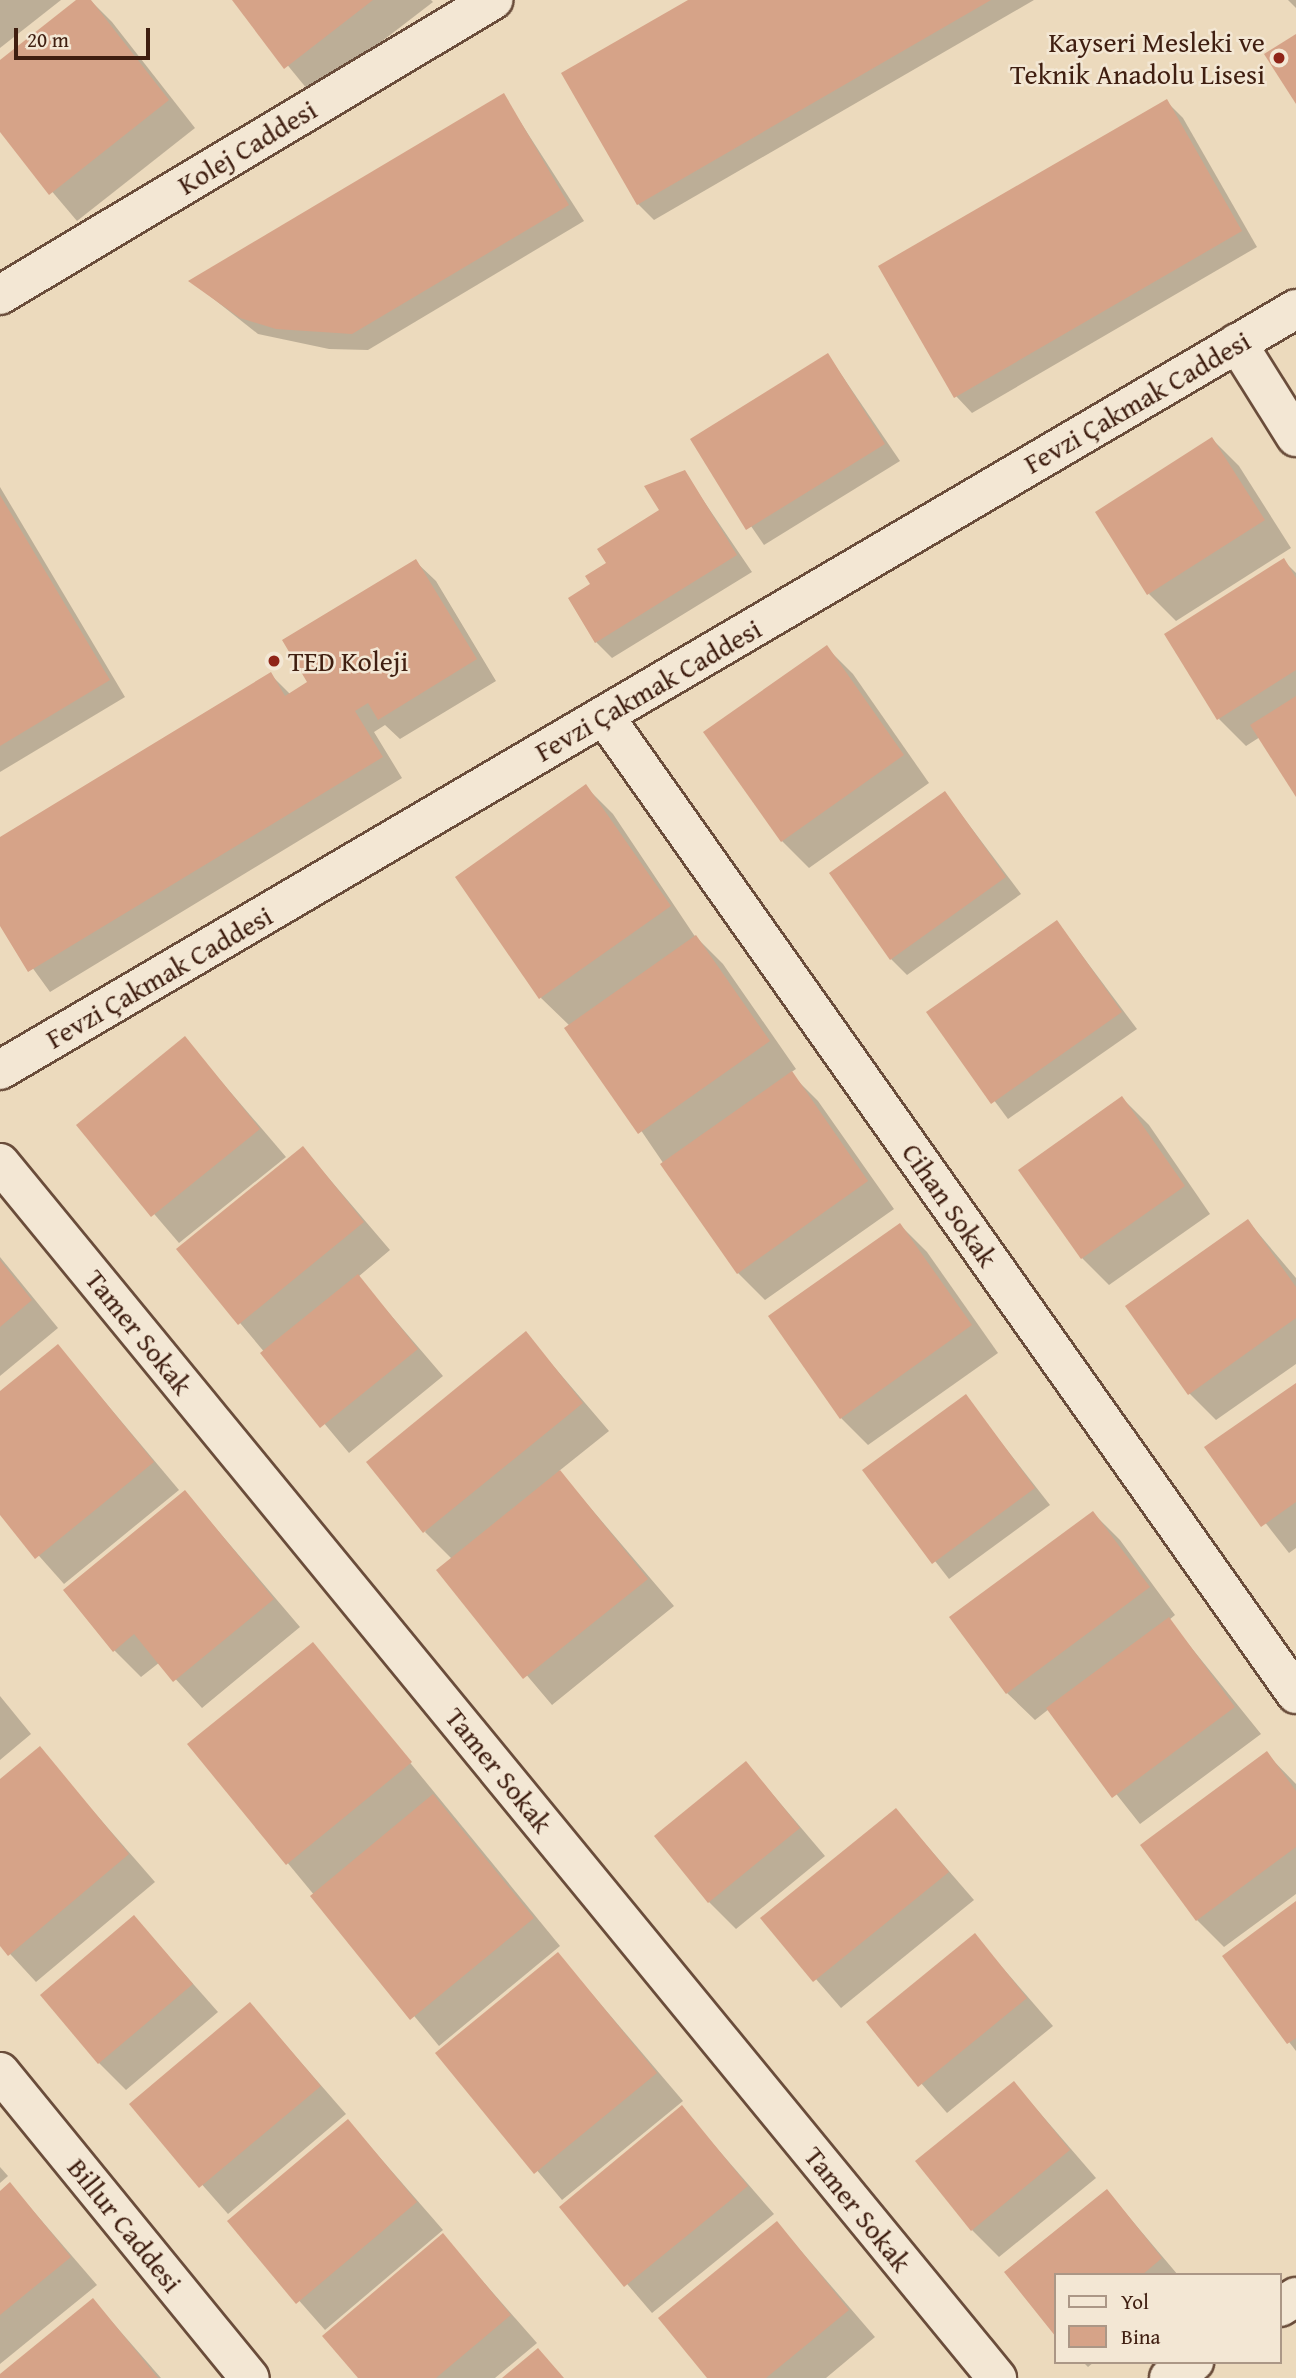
<!DOCTYPE html>
<html>
<head>
<meta charset="utf-8">
<style>
  body { margin:0 }
  #map { position:relative; width:1296px; height:2378px; overflow:hidden; background:#ecdabd; font-family:"Gentium Book Plus",serif }
  div>[style] { position:absolute }
  [style*='--x'] { left:calc(var(--x)*1px); top:calc(var(--y)*1px); width:calc(var(--w)*1px); rotate:calc(var(--a)*1deg) }
  .shadow>* { inset:0; background:#0003 }
  .building>* { inset:0; background:#d6a388 }
  .roads { filter:drop-shadow(2px 0 #6a4d3b) drop-shadow(-2px 0 #6a4d3b) drop-shadow(0 2px #6a4d3b) drop-shadow(0 -2px #6a4d3b) }
  .minor>* { height:38px; margin:-19px; padding:0 19px; transform-origin:19px; border-radius:19px; background:#f3e7d4 }
  .dots>* { width:19px; height:19px; translate:-50% -50%; box-sizing:border-box; border:4px solid #f3e7d4; border-radius:50% }
  span { translate:-50% -50%; white-space:nowrap; text-align:center; line-height:1.15; -webkit-text-stroke:5px #f3e7d4; paint-order:stroke }
  .poi-label { font-size:28px; color:#3f1e10 }
  .right { translate:-100% -50%; text-align:right }
  .left { translate:0 -50%; text-align:left }
  .street-label { font-size:28px; color:#3f1e10 }
  .legend { position:absolute; left:1054px; top:2273px; width:228px; height:91px; box-sizing:border-box; background:#f3e7d4; border:2px solid #ab9786; margin:0; padding:9px 12px; list-style:none; font-size:21px; color:#3f1e10 }
  .legend li { display:flex; align-items:center; gap:14px; height:35px }
  .legend b { width:35px; border:2px solid #ab9786 }
  .scale { position:absolute; left:14px; top:28px; width:136px; height:32px; box-sizing:border-box; border:4px solid #3f1e10; border-top:0; padding-left:9px; font-size:21px; line-height:24px; white-space:nowrap; color:#3f1e10; -webkit-text-stroke:5px #f3e7d4; paint-order:stroke }
</style>
</head>
<body>
<div id="map">
  <div class="shadow">
    <i style="clip-path:polygon(0 0,61px 0,0 48px)"></i>
    <i style="clip-path:polygon(79px 0,90px 0,112px 22px,195px 128px,77px 221px,0 130px,0 62px)"></i>
    <i style="clip-path:polygon(234px 0,431px 0,433px 2px,312px 95px)"></i>
    <i style="clip-path:polygon(691px 0,1034px 0,654px 220px,638px 204px)"></i>
    <i style="clip-path:polygon(1288px 0,1296px 0,1296px 8px)"></i>
    <i style="clip-path:polygon(503px 95px,584px 221px,368px 350px,329px 349px,258px 334px,191px 281px)"></i>
    <i style="clip-path:polygon(1167px 102px,1183px 118px,1257px 247px,972px 413px,956px 396px)"></i>
    <i style="clip-path:polygon(828px 355px,900px 461px,764px 545px,692px 440px)"></i>
    <i style="clip-path:polygon(1212px 439px,1239px 466px,1291px 548px,1176px 621px,1149px 594px)"></i>
    <i style="clip-path:polygon(684px 472px,752px 572px,612px 658px,596px 642px,593px 585px,662px 511px,646px 487px)"></i>
    <i style="clip-path:polygon(0 487px,125px 697px,0 772px)"></i>
    <i style="clip-path:polygon(415px 561px,436px 581px,496px 681px,400px 739px,385px 725px,374px 732px,402px 778px,50px 992px,0 923px,0 839px,270px 674px,291px 695px,309px 683px)"></i>
    <i style="clip-path:polygon(1284px 561px,1296px 573px,1296px 794px,1260px 737px,1246px 746px,1219px 719px)"></i>
    <i style="clip-path:polygon(826px 647px,853px 674px,929px 783px,809px 868px,782px 841px)"></i>
    <i style="clip-path:polygon(586px 787px,613px 814px,694px 935px,723px 964px,796px 1069px,790px 1073px,818px 1101px,894px 1209px,765px 1300px,738px 1273px,570px 1026px,541px 998px)"></i>
    <i style="clip-path:polygon(945px 793px,1021px 894px,907px 975px,891px 959px)"></i>
    <i style="clip-path:polygon(1057px 922px,1137px 1029px,1008px 1119px,929px 1013px)"></i>
    <i style="clip-path:polygon(185px 1039px,286px 1157px,179px 1243px,78px 1125px)"></i>
    <i style="clip-path:polygon(1122px 1098px,1149px 1125px,1210px 1214px,1109px 1285px,1082px 1258px)"></i>
    <i style="clip-path:polygon(303px 1148px,390px 1250px,358px 1277px,443px 1376px,349px 1453px,178px 1249px)"></i>
    <i style="clip-path:polygon(1248px 1221px,1296px 1278px,1296px 1364px,1216px 1420px,1189px 1393px)"></i>
    <i style="clip-path:polygon(900px 1225px,927px 1252px,998px 1353px,868px 1445px,841px 1418px)"></i>
    <i style="clip-path:polygon(0 1257px,58px 1328px,0 1376px)"></i>
    <i style="clip-path:polygon(526px 1334px,609px 1431px,559px 1471px,674px 1606px,552px 1705px,438px 1570px,452px 1559px,425px 1532px)"></i>
    <i style="clip-path:polygon(58px 1346px,179px 1490px,64px 1584px,0 1512px,0 1393px)"></i>
    <i style="clip-path:polygon(1296px 1385px,1296px 1548px,1289px 1553px,1207px 1448px)"></i>
    <i style="clip-path:polygon(965px 1396px,1050px 1505px,949px 1579px,865px 1471px)"></i>
    <i style="clip-path:polygon(185px 1492px,300px 1627px,202px 1708px,160px 1662px,141px 1677px,114px 1650px)"></i>
    <i style="clip-path:polygon(1093px 1513px,1120px 1540px,1175px 1615px,1169px 1620px,1261px 1734px,1140px 1824px,1049px 1709px,1035px 1720px,1007px 1693px)"></i>
    <i style="clip-path:polygon(313px 1644px,560px 1946px,439px 2046px,190px 1745px)"></i>
    <i style="clip-path:polygon(0 1696px,31px 1734px,0 1760px)"></i>
    <i style="clip-path:polygon(39px 1749px,155px 1882px,36px 1982px,0 1943px,0 1782px)"></i>
    <i style="clip-path:polygon(1266px 1753px,1296px 1784px,1296px 1894px,1224px 1947px,1197px 1920px)"></i>
    <i style="clip-path:polygon(746px 1763px,825px 1856px,736px 1929px,709px 1902px)"></i>
    <i style="clip-path:polygon(896px 1810px,974px 1900px,841px 2008px,763px 1918px)"></i>
    <i style="clip-path:polygon(1296px 1904px,1296px 2051px,1224px 1957px)"></i>
    <i style="clip-path:polygon(134px 1917px,218px 2012px,126px 2090px,99px 2063px)"></i>
    <i style="clip-path:polygon(975px 1936px,1053px 2026px,947px 2113px,868px 2022px)"></i>
    <i style="clip-path:polygon(558px 1954px,683px 2101px,562px 2200px,438px 2053px)"></i>
    <i style="clip-path:polygon(250px 2004px,346px 2114px,228px 2214px,131px 2104px)"></i>
    <i style="clip-path:polygon(1014px 2083px,1096px 2178px,999px 2257px,972px 2230px)"></i>
    <i style="clip-path:polygon(682px 2108px,774px 2214px,652px 2313px,561px 2207px)"></i>
    <i style="clip-path:polygon(348px 2121px,443px 2230px,325px 2330px,229px 2221px)"></i>
    <i style="clip-path:polygon(0 2167px,8px 2176px,0 2183px)"></i>
    <i style="clip-path:polygon(10px 2184px,97px 2285px,0 2364px,0 2193px)"></i>
    <i style="clip-path:polygon(1107px 2191px,1178px 2275px,1056px 2275px,1056px 2334px,1007px 2273px)"></i>
    <i style="clip-path:polygon(777px 2223px,875px 2337px,826px 2378px,710px 2378px)"></i>
    <i style="clip-path:polygon(443px 2236px,537px 2343px,495px 2378px,360px 2378px)"></i>
    <i style="clip-path:polygon(93px 2300px,161px 2378px,0 2378px,0 2376px)"></i>
    <i style="clip-path:polygon(1083px 2362px,1094px 2362px,1088px 2367px)"></i>
  </div>
  <div class="building">
    <i style="clip-path:polygon(76px 0,91px 0,169px 100px,49px 195px,0 132px,0 60px)"></i>
    <i style="clip-path:polygon(232px 0,373px 0,284px 69px)"></i>
    <i style="clip-path:polygon(688px 0,991px 0,637px 205px,561px 73px)"></i>
    <i style="clip-path:polygon(1296px 34px,1296px 104px,1264px 54px)"></i>
    <i style="clip-path:polygon(504px 93px,569px 205px,352px 334px,276px 329px,240px 318px,188px 281px)"></i>
    <i style="clip-path:polygon(1167px 99px,1242px 231px,954px 398px,878px 266px)"></i>
    <i style="clip-path:polygon(828px 353px,885px 444px,746px 530px,690px 439px)"></i>
    <i style="clip-path:polygon(1212px 437px,1265px 520px,1147px 595px,1095px 512px)"></i>
    <i style="clip-path:polygon(685px 470px,737px 555px,595px 643px,568px 598px,590px 584px,585px 576px,606px 563px,597px 549px,659px 510px,644px 486px)"></i>
    <i style="clip-path:polygon(0 495px,110px 680px,0 746px)"></i>
    <i style="clip-path:polygon(1284px 558px,1296px 578px,1296px 670px,1217px 720px,1164px 634px)"></i>
    <i style="clip-path:polygon(416px 559px,477px 659px,378px 720px,368px 703px,355px 711px,383px 757px,28px 972px,0 926px,0 837px,271px 672px,285px 696px,307px 682px,282px 640px)"></i>
    <i style="clip-path:polygon(827px 645px,904px 755px,781px 842px,703px 732px)"></i>
    <i style="clip-path:polygon(1296px 696px,1296px 797px,1250px 725px)"></i>
    <i style="clip-path:polygon(586px 784px,671px 906px,539px 999px,455px 877px)"></i>
    <i style="clip-path:polygon(945px 791px,1006px 877px,890px 960px,829px 873px)"></i>
    <i style="clip-path:polygon(1057px 920px,1122px 1012px,991px 1104px,926px 1012px)"></i>
    <i style="clip-path:polygon(696px 935px,770px 1041px,638px 1134px,564px 1028px)"></i>
    <i style="clip-path:polygon(185px 1036px,260px 1129px,151px 1217px,76px 1125px)"></i>
    <i style="clip-path:polygon(792px 1071px,868px 1181px,737px 1274px,660px 1164px)"></i>
    <i style="clip-path:polygon(1122px 1096px,1185px 1186px,1081px 1259px,1018px 1170px)"></i>
    <i style="clip-path:polygon(303px 1146px,364px 1222px,238px 1325px,176px 1249px)"></i>
    <i style="clip-path:polygon(1248px 1219px,1296px 1287px,1296px 1318px,1188px 1395px,1125px 1306px)"></i>
    <i style="clip-path:polygon(900px 1223px,972px 1325px,840px 1419px,768px 1316px)"></i>
    <i style="clip-path:polygon(0 1260px,32px 1300px,0 1327px)"></i>
    <i style="clip-path:polygon(358px 1274px,418px 1349px,320px 1428px,260px 1353px)"></i>
    <i style="clip-path:polygon(526px 1331px,583px 1403px,423px 1533px,366px 1462px)"></i>
    <i style="clip-path:polygon(58px 1344px,154px 1462px,35px 1559px,0 1515px,0 1391px)"></i>
    <i style="clip-path:polygon(1296px 1383px,1296px 1502px,1261px 1527px,1204px 1447px)"></i>
    <i style="clip-path:polygon(966px 1394px,1035px 1488px,932px 1564px,862px 1470px)"></i>
    <i style="clip-path:polygon(560px 1470px,648px 1579px,523px 1679px,436px 1570px)"></i>
    <i style="clip-path:polygon(185px 1490px,274px 1599px,173px 1682px,134px 1634px,113px 1652px,63px 1590px)"></i>
    <i style="clip-path:polygon(1093px 1511px,1150px 1587px,1006px 1694px,949px 1617px)"></i>
    <i style="clip-path:polygon(1169px 1617px,1235px 1707px,1112px 1798px,1046px 1708px)"></i>
    <i style="clip-path:polygon(313px 1642px,412px 1762px,286px 1865px,187px 1744px)"></i>
    <i style="clip-path:polygon(40px 1746px,129px 1854px,8px 1956px,0 1946px,0 1779px)"></i>
    <i style="clip-path:polygon(1267px 1751px,1296px 1791px,1296px 1847px,1196px 1921px,1140px 1845px)"></i>
    <i style="clip-path:polygon(746px 1761px,800px 1828px,708px 1903px,654px 1836px)"></i>
    <i style="clip-path:polygon(433px 1794px,534px 1918px,410px 2020px,310px 1896px)"></i>
    <i style="clip-path:polygon(896px 1808px,949px 1872px,813px 1982px,760px 1918px)"></i>
    <i style="clip-path:polygon(1296px 1901px,1296px 2038px,1287px 2044px,1222px 1956px)"></i>
    <i style="clip-path:polygon(134px 1915px,193px 1984px,98px 2064px,40px 1995px)"></i>
    <i style="clip-path:polygon(975px 1933px,1027px 1998px,918px 2087px,866px 2022px)"></i>
    <i style="clip-path:polygon(558px 1952px,657px 2073px,534px 2174px,435px 2053px)"></i>
    <i style="clip-path:polygon(250px 2002px,321px 2086px,199px 2188px,129px 2104px)"></i>
    <i style="clip-path:polygon(1014px 2081px,1070px 2150px,971px 2231px,915px 2161px)"></i>
    <i style="clip-path:polygon(682px 2105px,748px 2186px,624px 2287px,559px 2207px)"></i>
    <i style="clip-path:polygon(348px 2119px,417px 2202px,296px 2304px,227px 2221px)"></i>
    <i style="clip-path:polygon(10px 2182px,71px 2257px,0 2315px,0 2191px)"></i>
    <i style="clip-path:polygon(1107px 2189px,1162px 2258px,1142px 2275px,1056px 2275px,1056px 2337px,1004px 2272px)"></i>
    <i style="clip-path:polygon(777px 2221px,849px 2310px,766px 2378px,707px 2378px,658px 2318px)"></i>
    <i style="clip-path:polygon(443px 2233px,511px 2315px,436px 2378px,358px 2378px,322px 2336px)"></i>
    <i style="clip-path:polygon(93px 2298px,158px 2378px,0 2378px,0 2374px)"></i>
    <i style="clip-path:polygon(538px 2348px,564px 2378px,502px 2378px)"></i>
  </div>
  <div class="roads">
    <div class="minor">
      <i style="--x:0;--y:295;--w:575;--a:-30.9"></i>
      <i style="--x:1237;--y:343;--w:111;--a:57.9"></i>
      <i style="--x:604;--y:716;--w:1198;--a:54.72"></i>
      <i style="--x:0;--y:1070;--w:1503;--a:-30.42"></i>
      <i style="--x:0;--y:1163;--w:1572;--a:50.63"></i>
      <i style="--x:0;--y:2072;--w:395;--a:50.8"></i>
      <i style="--x:1280;--y:2307;--w:19;--a:-32"></i>
      <i style="--x:1169;--y:2378;--w:30;--a:-33"></i>
    </div>
  </div>
  <div class="dots">
    <i style="left:1279px;top:58px;background:#8f2418"></i>
    <i style="left:274px;top:661px;background:#8f2418"></i>
  </div>
  <div class="poi-label">
    <span class="right" style="left:1265px;top:58px">Kayseri Mesleki ve<br>Teknik Anadolu Lisesi</span>
    <span class="left" style="left:288px;top:661px">TED Koleji</span>
  </div>
  <div class="street-label">
    <span style="left:247px;top:147px;rotate:-31deg">Kolej Caddesi</span>
    <span style="left:1137px;top:402px;rotate:-30deg">Fevzi Çakmak Caddesi</span>
    <span style="left:648px;top:690px;rotate:-30deg">Fevzi Çakmak Caddesi</span>
    <span style="left:159px;top:977px;rotate:-30deg">Fevzi Çakmak Caddesi</span>
    <span style="left:950px;top:1205px;rotate:55deg">Cihan Sokak</span>
    <span style="left:139px;top:1332px;rotate:51deg">Tamer Sokak</span>
    <span style="left:499px;top:1770px;rotate:51deg">Tamer Sokak</span>
    <span style="left:858px;top:2209px;rotate:51deg">Tamer Sokak</span>
    <span style="left:125px;top:2225px;rotate:51deg">Billur Caddesi</span>
  </div>
  <ul class="legend">
  <li><b style="height:9px;background:#f3e7d4"></b>Yol</li>
  <li><b style="height:19px;background:#d6a388"></b>Bina</li>
  </ul>
  <div class="scale">20 m</div>
</div>
</body>
</html>
